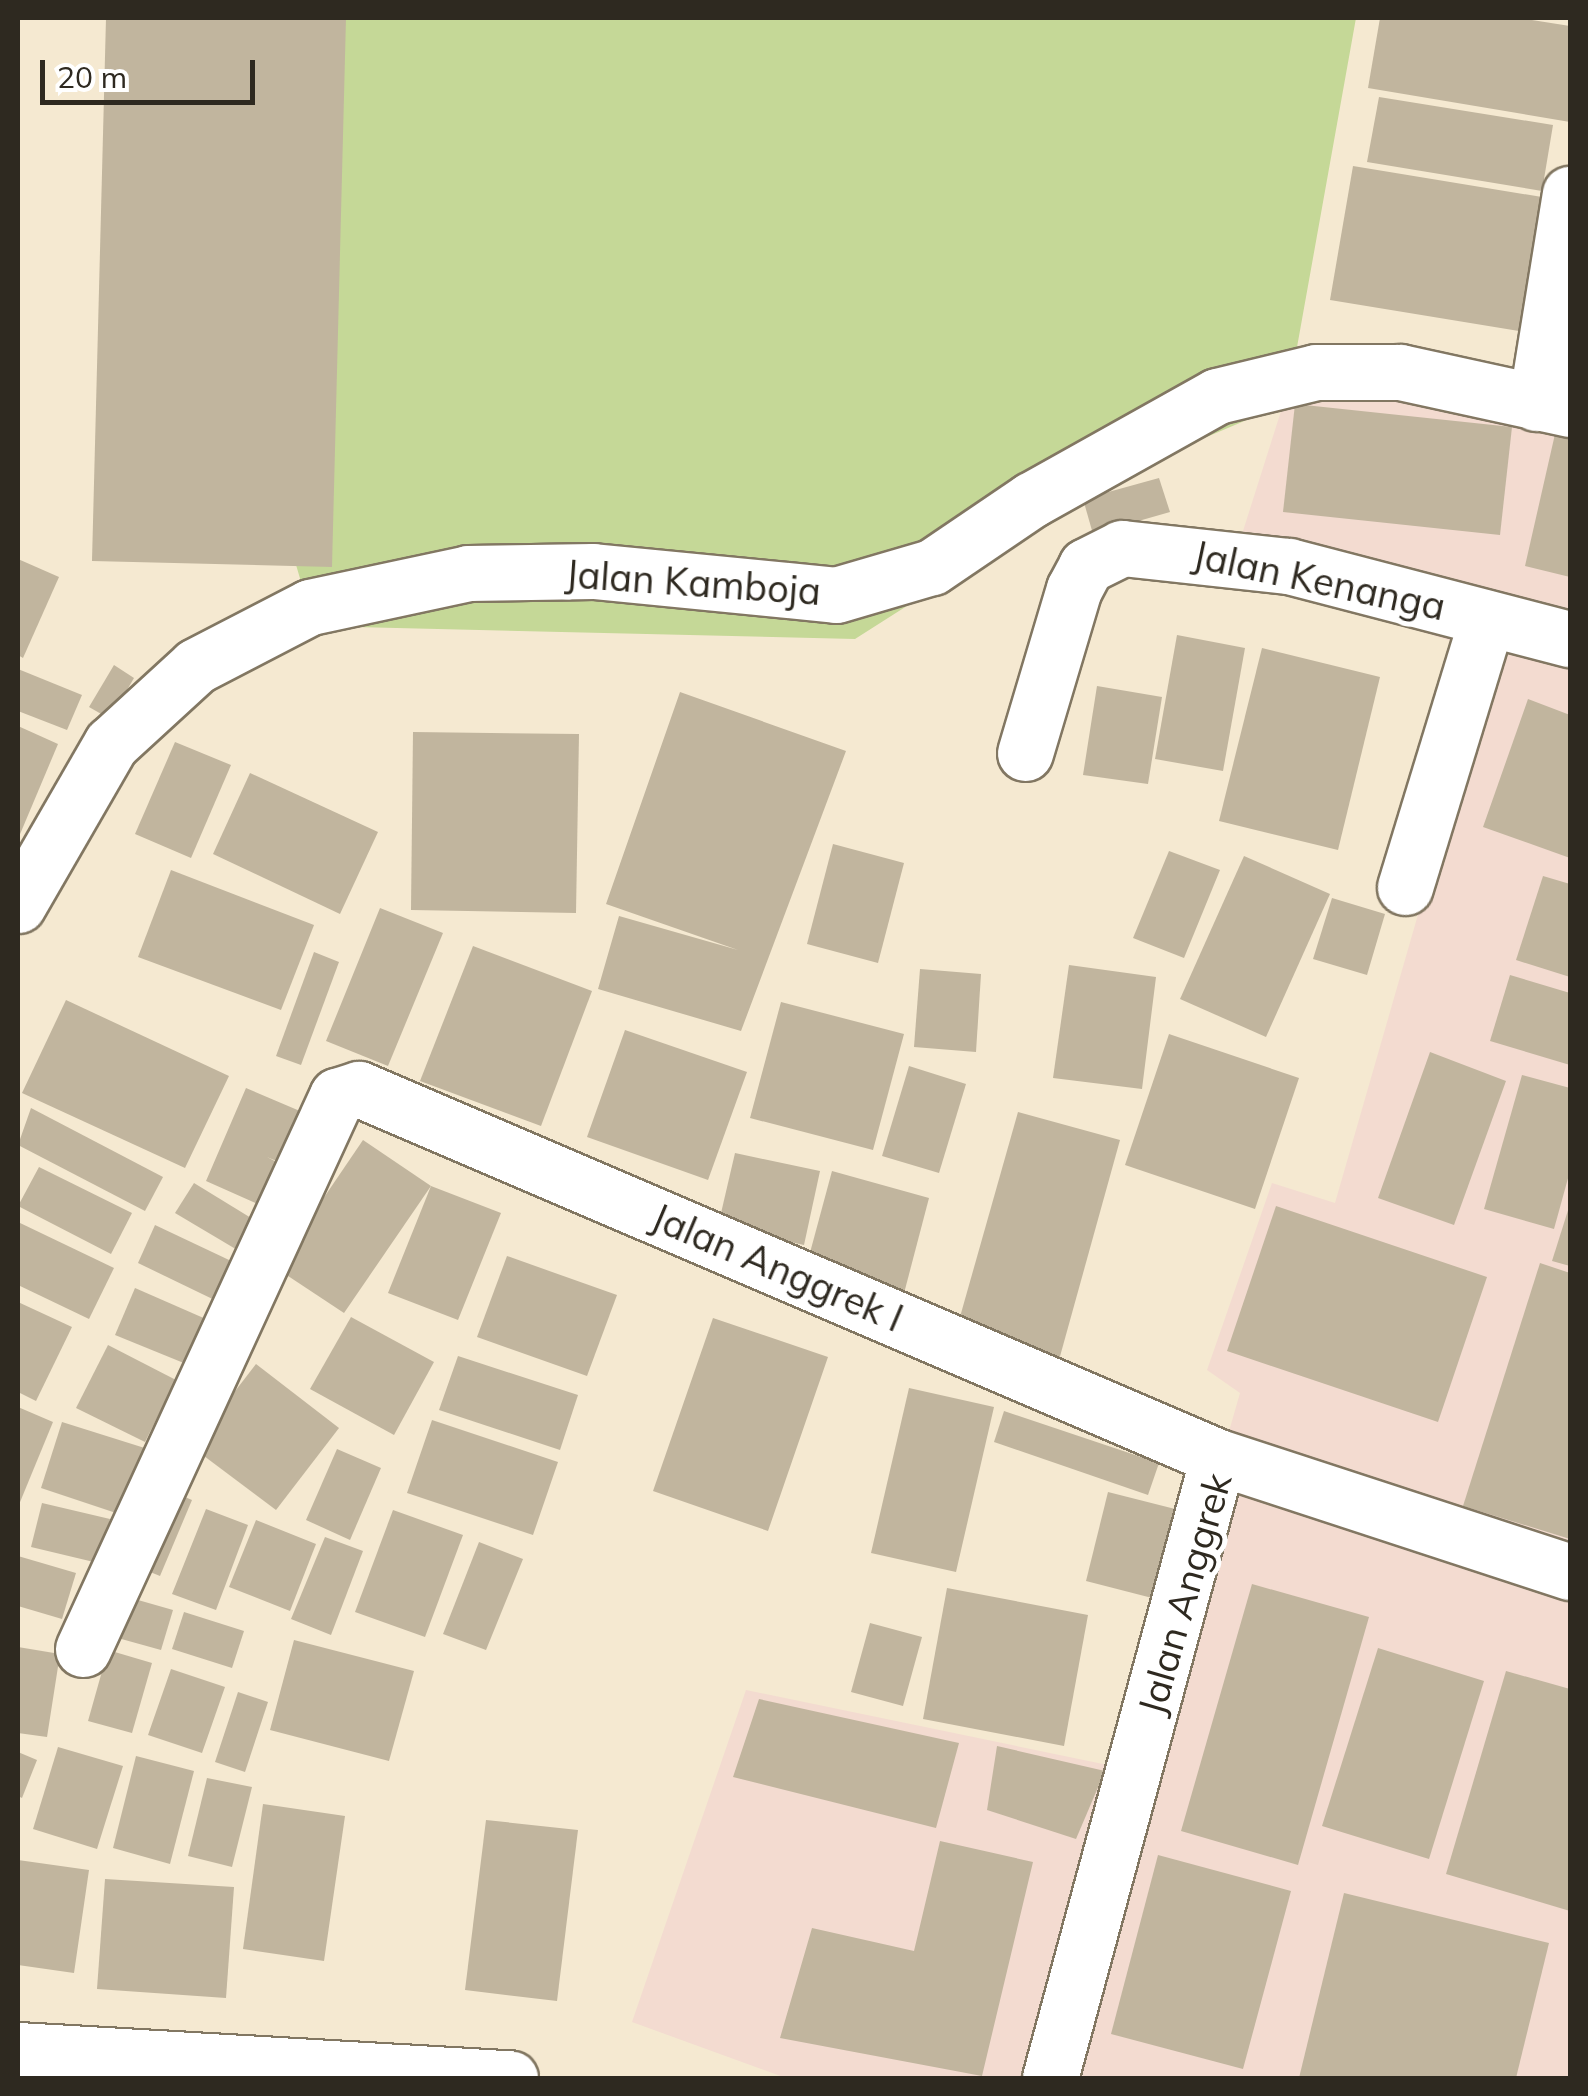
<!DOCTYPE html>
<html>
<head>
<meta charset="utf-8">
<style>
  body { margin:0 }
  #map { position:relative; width:1588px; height:2096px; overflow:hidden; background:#f5e9d1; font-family:Mulish,sans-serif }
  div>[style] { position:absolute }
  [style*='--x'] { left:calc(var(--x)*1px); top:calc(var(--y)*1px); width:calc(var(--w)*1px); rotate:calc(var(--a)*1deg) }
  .commercial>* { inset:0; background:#f3dbd0 }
  .green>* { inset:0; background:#c5d897 }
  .building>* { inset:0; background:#c1b59e }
  .roads { filter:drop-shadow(2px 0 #827762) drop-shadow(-2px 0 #827762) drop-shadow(0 2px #827762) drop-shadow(0 -2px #827762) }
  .street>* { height:55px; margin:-27.5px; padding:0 27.5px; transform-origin:27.5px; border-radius:27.5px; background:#fff }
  span { translate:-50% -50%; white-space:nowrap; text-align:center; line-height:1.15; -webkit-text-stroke:10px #fff; paint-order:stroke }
  .street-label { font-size:38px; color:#2e2920 }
  .frame { position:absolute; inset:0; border:20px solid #2e2920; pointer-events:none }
  .scale { position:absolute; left:40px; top:60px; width:215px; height:45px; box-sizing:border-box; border:5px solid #2e2920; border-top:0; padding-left:12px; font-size:30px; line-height:35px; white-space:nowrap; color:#2e2920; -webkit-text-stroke:8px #fff; paint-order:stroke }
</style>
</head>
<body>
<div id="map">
  <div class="commercial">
    <i style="clip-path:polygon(1570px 296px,1570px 2078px,786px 2078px,632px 2022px,746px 1690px,1132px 1770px,1240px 1393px,1207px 1370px,1272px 1183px,1335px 1203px,1493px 654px,1230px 572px,1295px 367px,1549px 412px)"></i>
  </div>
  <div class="green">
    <i style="clip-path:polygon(324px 18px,1356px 18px,1287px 403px,1103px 481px,855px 639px,314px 626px,294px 558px)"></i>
  </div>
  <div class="building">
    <i style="clip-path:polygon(106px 18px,346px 18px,332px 567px,92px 561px)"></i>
    <i style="clip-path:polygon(1380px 18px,1519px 18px,1570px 26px,1570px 122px,1368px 88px)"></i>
    <i style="clip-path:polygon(1379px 97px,1553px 125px,1542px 191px,1367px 162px)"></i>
    <i style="clip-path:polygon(1353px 166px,1548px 198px,1525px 332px,1330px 300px)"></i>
    <i style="clip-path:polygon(1295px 404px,1512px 427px,1500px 535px,1283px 512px)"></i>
    <i style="clip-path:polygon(1555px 434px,1570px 437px,1570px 577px,1525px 566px)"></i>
    <i style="clip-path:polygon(1159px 478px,1170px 512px,1093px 534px,1083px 499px)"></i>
    <i style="clip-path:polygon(18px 559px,59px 577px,23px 658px,18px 655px)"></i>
    <i style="clip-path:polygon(1177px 635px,1245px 648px,1223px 771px,1155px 759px)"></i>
    <i style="clip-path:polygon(1262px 648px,1380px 677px,1338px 850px,1219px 821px)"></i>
    <i style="clip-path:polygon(114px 665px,134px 678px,110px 719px,89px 707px)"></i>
    <i style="clip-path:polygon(18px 669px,82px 695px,67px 730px,18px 711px)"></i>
    <i style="clip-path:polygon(1097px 686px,1162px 697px,1148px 784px,1083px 775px)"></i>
    <i style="clip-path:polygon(680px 692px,846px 751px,741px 1031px,598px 989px,619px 916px,738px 950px,606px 904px)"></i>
    <i style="clip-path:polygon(1528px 699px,1570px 715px,1570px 858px,1483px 827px)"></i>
    <i style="clip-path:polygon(18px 726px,58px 744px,18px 839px)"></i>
    <i style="clip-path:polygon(413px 732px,579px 734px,576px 913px,411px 910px)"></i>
    <i style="clip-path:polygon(175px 742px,231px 765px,191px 858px,135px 834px)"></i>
    <i style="clip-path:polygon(250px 773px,378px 832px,340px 914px,213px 854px)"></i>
    <i style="clip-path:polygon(833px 844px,904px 863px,878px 963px,807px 944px)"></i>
    <i style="clip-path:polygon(1169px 851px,1220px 870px,1184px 958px,1133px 938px)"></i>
    <i style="clip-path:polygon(1244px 856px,1330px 894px,1266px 1037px,1180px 999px)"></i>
    <i style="clip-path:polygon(171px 870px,314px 925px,281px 1010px,138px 957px)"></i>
    <i style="clip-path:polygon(1543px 876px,1570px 884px,1570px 977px,1516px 960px)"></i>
    <i style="clip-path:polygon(1332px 898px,1385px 914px,1367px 975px,1313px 959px)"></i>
    <i style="clip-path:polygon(380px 908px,443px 933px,388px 1066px,326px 1041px)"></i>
    <i style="clip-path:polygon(473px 946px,592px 991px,541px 1126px,420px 1081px)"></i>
    <i style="clip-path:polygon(314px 952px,339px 962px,301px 1065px,276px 1056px)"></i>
    <i style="clip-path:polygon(1069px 965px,1156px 977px,1142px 1089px,1053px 1078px)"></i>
    <i style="clip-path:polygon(920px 969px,981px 974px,976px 1052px,914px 1047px)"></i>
    <i style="clip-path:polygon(1510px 975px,1570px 993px,1570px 1065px,1490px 1041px)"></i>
    <i style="clip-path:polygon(66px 1000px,229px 1076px,185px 1168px,22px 1093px)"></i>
    <i style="clip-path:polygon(781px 1002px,904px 1034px,873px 1150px,750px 1118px)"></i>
    <i style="clip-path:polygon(625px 1030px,747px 1072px,708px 1180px,587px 1137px)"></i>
    <i style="clip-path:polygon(1169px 1034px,1299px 1078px,1255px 1209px,1125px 1165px)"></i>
    <i style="clip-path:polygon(1430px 1052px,1506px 1081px,1454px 1225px,1378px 1198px)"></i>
    <i style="clip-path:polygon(909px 1066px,966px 1084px,939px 1173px,882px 1156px)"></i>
    <i style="clip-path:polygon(1522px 1075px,1570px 1088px,1570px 1171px,1554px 1229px,1484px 1209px)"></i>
    <i style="clip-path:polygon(246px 1088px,314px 1117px,293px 1168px,267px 1157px,288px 1168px,269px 1209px,206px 1181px)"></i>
    <i style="clip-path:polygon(31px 1108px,163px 1177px,145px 1211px,18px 1145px)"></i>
    <i style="clip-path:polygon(1018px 1112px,1120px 1140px,1059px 1360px,956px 1331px)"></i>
    <i style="clip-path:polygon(363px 1140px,431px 1186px,344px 1313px,276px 1268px)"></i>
    <i style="clip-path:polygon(735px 1153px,820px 1171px,804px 1245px,718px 1226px)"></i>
    <i style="clip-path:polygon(39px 1167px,132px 1213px,111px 1254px,18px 1206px)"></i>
    <i style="clip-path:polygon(832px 1171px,929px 1198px,902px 1301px,804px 1275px)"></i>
    <i style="clip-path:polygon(194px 1183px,256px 1221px,239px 1251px,175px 1213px)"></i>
    <i style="clip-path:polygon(431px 1186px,501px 1213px,458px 1320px,388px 1293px)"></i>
    <i style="clip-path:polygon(1570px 1204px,1570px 1266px,1552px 1261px)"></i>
    <i style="clip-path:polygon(1276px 1206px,1487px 1277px,1438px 1422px,1227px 1351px)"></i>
    <i style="clip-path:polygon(18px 1222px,114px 1268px,89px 1319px,18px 1285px)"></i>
    <i style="clip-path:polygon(155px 1225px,246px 1268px,227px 1306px,138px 1263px)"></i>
    <i style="clip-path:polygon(507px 1256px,617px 1295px,587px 1376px,477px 1337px)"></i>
    <i style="clip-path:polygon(1540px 1263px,1570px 1273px,1570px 1539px,1463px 1506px)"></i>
    <i style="clip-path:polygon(135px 1288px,215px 1323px,196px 1368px,115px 1335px)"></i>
    <i style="clip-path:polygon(18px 1302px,72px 1327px,36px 1401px,18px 1392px)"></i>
    <i style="clip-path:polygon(351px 1317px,434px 1362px,394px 1435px,310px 1389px)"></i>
    <i style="clip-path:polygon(713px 1318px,828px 1357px,768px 1531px,653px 1491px)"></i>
    <i style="clip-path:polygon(108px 1345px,176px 1380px,145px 1442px,76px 1408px)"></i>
    <i style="clip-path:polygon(458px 1356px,578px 1395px,560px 1450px,439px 1410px)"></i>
    <i style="clip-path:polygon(256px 1364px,339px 1428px,276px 1510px,192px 1447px)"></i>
    <i style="clip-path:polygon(909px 1388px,994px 1407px,956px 1572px,871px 1553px)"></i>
    <i style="clip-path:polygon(18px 1407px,53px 1422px,18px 1507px)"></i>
    <i style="clip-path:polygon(1004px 1411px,1159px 1463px,1148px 1495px,994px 1442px)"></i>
    <i style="clip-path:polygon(432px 1420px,558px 1462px,533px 1535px,407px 1493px)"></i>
    <i style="clip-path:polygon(62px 1422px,151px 1450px,128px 1517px,41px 1488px)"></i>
    <i style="clip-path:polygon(337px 1449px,381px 1468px,350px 1540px,306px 1520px)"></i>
    <i style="clip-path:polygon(164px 1488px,192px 1500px,160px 1576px,133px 1565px)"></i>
    <i style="clip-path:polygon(1108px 1492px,1179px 1510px,1156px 1599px,1086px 1581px)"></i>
    <i style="clip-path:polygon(42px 1503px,110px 1519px,98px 1563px,31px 1547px)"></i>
    <i style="clip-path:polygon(206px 1509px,248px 1525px,216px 1610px,172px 1594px)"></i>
    <i style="clip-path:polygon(393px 1510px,463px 1535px,425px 1637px,355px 1612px)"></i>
    <i style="clip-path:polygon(256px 1520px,316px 1544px,290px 1611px,229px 1587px)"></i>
    <i style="clip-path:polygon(325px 1537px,363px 1551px,331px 1635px,291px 1619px)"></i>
    <i style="clip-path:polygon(479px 1542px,523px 1559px,486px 1650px,443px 1634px)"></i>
    <i style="clip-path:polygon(18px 1556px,76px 1573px,62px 1619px,18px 1606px)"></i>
    <i style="clip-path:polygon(1252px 1584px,1369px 1617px,1298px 1865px,1181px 1831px)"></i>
    <i style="clip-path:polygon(947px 1588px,1088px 1615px,1064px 1746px,923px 1719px)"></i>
    <i style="clip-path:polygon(117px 1594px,173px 1610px,161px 1650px,107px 1635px)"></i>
    <i style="clip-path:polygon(184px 1612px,244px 1631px,232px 1668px,172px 1649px)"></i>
    <i style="clip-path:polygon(870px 1623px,922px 1637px,903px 1706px,851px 1692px)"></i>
    <i style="clip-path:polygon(294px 1640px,414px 1671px,389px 1761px,270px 1730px)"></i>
    <i style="clip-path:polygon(18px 1647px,60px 1654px,47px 1737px,18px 1733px)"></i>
    <i style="clip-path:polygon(1378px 1648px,1484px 1681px,1429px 1859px,1322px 1826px)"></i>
    <i style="clip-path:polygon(108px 1650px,152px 1663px,132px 1733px,88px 1721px)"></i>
    <i style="clip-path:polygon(171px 1669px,225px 1687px,202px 1753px,148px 1735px)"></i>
    <i style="clip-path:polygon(1506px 1671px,1570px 1689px,1570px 1911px,1446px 1874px)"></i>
    <i style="clip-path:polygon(238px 1692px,268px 1702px,245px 1772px,215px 1762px)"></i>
    <i style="clip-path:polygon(759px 1699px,959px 1743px,936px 1828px,733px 1777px)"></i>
    <i style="clip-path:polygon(997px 1746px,1105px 1771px,1076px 1839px,987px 1810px)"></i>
    <i style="clip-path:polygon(58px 1747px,123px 1766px,97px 1849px,33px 1829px)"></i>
    <i style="clip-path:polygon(18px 1752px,37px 1760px,22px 1798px,18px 1796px)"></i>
    <i style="clip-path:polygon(136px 1756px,194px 1771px,170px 1864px,113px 1848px)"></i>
    <i style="clip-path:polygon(207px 1778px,252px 1787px,232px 1867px,188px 1856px)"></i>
    <i style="clip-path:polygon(263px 1804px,345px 1816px,324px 1961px,243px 1949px)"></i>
    <i style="clip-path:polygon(486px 1820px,578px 1830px,557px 2001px,465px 1990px)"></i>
    <i style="clip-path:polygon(940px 1841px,1033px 1862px,982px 2076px,780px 2038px,812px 1928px,914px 1951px)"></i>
    <i style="clip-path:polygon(1158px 1855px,1291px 1891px,1243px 2069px,1111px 2034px)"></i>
    <i style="clip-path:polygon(18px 1860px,89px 1870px,74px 1973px,18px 1965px)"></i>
    <i style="clip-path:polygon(105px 1879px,234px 1887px,226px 1998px,97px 1989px)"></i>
    <i style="clip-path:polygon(1344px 1893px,1549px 1943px,1516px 2078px,1299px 2078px)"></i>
  </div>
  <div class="roads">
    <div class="street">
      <i style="--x:1536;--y:403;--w:212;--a:-80.8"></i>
      <i style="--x:1025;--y:753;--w:171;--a:-73.4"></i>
      <i style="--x:1074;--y:589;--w:26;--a:-62"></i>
      <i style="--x:1086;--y:566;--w:40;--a:-26.6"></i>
      <i style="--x:1122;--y:548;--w:168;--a:6.2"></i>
      <i style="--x:1289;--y:566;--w:290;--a:14.6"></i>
      <i style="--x:1405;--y:887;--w:281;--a:-73"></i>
      <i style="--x:18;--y:905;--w:186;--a:-60"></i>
      <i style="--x:111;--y:744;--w:115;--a:-42.5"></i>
      <i style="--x:196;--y:666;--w:128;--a:-27.4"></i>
      <i style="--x:310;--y:607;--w:162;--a:-12.1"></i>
      <i style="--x:468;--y:573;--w:125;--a:-0.9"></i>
      <i style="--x:593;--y:571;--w:244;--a:5.6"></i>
      <i style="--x:836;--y:595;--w:100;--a:-16.3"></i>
      <i style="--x:932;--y:567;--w:120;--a:-34.1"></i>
      <i style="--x:1031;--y:500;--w:213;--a:-29.2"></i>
      <i style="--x:1217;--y:396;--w:102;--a:-13.6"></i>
      <i style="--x:1316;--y:372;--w:84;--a:0"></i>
      <i style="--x:1400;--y:372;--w:174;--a:12.3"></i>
      <i style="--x:83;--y:1649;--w:609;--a:-65.33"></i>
      <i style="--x:337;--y:1096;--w:23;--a:-18"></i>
      <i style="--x:359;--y:1089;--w:935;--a:23.19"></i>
      <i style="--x:1218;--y:1457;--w:370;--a:18.1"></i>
      <i style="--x:18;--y:2050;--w:493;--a:3.3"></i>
      <i style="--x:1050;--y:2078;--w:643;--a:-74.86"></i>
    </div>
  </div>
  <div class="street-label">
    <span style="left:1319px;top:581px;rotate:12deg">Jalan Kenanga</span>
    <span style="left:693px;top:583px;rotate:4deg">Jalan Kamboja</span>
    <span style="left:777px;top:1268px;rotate:23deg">Jalan Anggrek I</span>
    <span style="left:1185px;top:1594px;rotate:-74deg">Jalan Anggrek</span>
  </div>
  <div class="frame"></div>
  <div class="scale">20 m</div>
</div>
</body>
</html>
